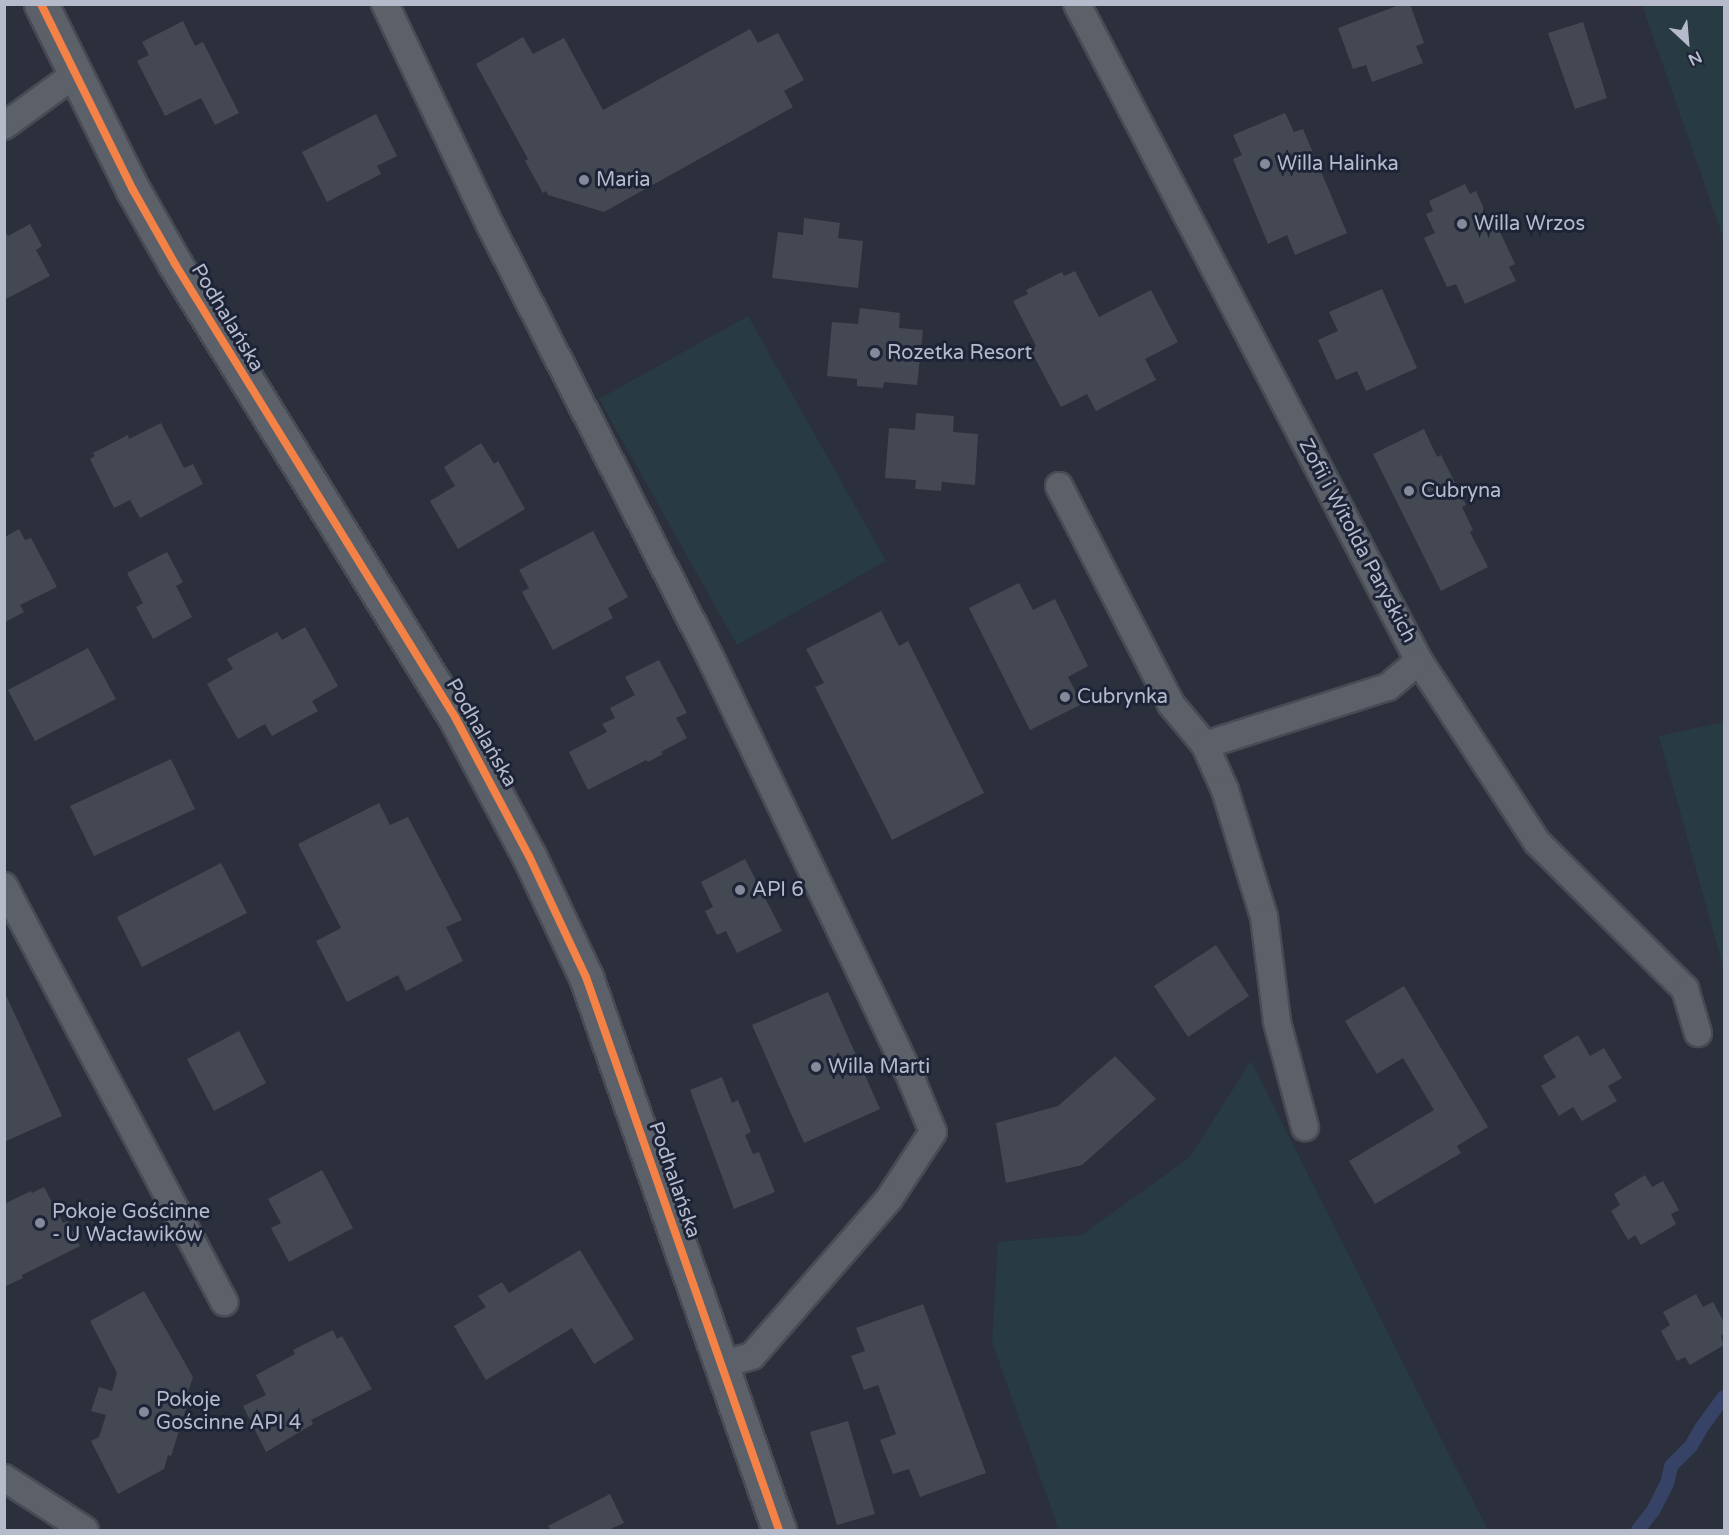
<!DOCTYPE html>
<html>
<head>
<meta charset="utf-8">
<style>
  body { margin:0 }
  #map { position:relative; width:1729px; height:1535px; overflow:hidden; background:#2b303c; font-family:"Varela Round",sans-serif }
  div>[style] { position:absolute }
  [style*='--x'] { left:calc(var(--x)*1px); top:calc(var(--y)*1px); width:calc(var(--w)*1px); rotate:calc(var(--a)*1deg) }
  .green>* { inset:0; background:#283a42 }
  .stream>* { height:14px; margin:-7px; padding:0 7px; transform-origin:7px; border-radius:7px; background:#374366 }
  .building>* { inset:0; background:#444852 }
  .roads { filter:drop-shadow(2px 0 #484b54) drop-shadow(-2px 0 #484b54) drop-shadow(0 2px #484b54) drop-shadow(0 -2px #484b54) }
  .lane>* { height:26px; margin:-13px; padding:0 13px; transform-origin:13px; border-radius:13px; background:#5c6069 }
  .street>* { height:33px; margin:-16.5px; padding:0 16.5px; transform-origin:16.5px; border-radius:16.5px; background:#5c6069 }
  .cycleway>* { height:8px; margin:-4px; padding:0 4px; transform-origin:4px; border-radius:4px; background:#f48246 }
  .dots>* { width:16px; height:16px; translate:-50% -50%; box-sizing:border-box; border:3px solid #1e2437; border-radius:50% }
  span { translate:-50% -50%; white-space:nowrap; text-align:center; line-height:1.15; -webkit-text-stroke:6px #1e2437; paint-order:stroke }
  .poi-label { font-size:20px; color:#b6bbcc }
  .left { translate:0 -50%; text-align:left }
  .street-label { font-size:20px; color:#b6bbcc }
  .frame { position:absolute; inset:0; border:6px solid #b6bbcc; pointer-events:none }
  .north { position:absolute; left:1657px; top:12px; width:60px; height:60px; -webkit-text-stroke:4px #1e2437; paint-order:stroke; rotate:154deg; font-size:16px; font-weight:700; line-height:24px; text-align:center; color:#b6bbcc }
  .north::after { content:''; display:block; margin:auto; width:21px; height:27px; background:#b6bbcc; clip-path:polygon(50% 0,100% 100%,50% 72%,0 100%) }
</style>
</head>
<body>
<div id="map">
  <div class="green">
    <i style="clip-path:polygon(1642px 5px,1724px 5px,1724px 240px)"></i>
    <i style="clip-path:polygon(748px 316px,886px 561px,737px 645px,599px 399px)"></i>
    <i style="clip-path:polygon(1724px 722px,1724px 970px,1659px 736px)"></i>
    <i style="clip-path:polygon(1251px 1061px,1451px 1458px,1488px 1530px,1059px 1530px,992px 1342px,998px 1242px,1082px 1235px,1190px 1157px)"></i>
  </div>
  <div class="stream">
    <i style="--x:1638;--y:1530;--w:24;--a:-52"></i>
    <i style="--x:1653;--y:1511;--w:30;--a:-63"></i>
    <i style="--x:1667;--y:1484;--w:18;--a:-77"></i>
    <i style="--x:1671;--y:1466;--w:28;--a:-45"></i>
    <i style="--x:1691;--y:1446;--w:22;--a:-60"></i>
    <i style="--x:1702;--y:1427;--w:37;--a:-54"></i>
  </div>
  <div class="building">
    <i style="clip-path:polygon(1402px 4px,1410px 4px,1424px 43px,1416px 46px,1423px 63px,1372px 82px,1366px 65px,1353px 69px,1338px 28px)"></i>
    <i style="clip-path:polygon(183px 21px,195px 46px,203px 42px,239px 113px,215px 125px,201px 98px,165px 116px,137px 61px,149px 55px,142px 42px)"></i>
    <i style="clip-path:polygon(1583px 22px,1607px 98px,1575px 109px,1548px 33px)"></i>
    <i style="clip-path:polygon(750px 29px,758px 43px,778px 33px,804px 80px,784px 91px,793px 107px,604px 212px,548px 195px,546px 191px,543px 193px,525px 161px,528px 159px,476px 64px,523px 37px,533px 54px,564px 38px,603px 110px)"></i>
    <i style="clip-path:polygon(1285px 113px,1294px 132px,1303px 129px,1347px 233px,1295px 255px,1287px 235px,1268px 244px,1233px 159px,1242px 155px,1233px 135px)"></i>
    <i style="clip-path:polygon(376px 114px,397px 156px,377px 166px,381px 174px,327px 202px,302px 152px)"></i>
    <i style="clip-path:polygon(1465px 184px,1470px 194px,1476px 191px,1490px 222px,1494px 219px,1515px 264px,1509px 267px,1516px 281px,1465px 304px,1456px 284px,1447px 287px,1424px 238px,1435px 233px,1426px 214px,1433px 211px,1429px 201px)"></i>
    <i style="clip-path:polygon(804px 218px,840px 223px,838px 238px,863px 241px,858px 288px,772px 278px,778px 232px,803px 235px)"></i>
    <i style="clip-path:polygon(30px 224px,42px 246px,36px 250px,50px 276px,4px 300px,4px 229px,8px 236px)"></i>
    <i style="clip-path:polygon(1075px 271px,1099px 317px,1151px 290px,1178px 342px,1145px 359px,1156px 380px,1096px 411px,1087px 394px,1061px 407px,1030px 349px,1036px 346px,1013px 301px,1028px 294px,1026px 290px,1062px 272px,1064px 276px)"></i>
    <i style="clip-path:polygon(1382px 289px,1417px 368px,1366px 391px,1357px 371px,1336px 380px,1318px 340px,1338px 331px,1329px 312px)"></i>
    <i style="clip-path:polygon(860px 308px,900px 313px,899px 328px,923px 330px,917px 385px,884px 382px,883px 388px,857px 386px,857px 379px,827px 376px,832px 322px,858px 324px)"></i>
    <i style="clip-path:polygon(916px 413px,954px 416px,953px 432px,978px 434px,975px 485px,942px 482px,941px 491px,915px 489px,916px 480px,885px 478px,889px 428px,915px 430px)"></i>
    <i style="clip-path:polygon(161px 423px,184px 468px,193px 464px,203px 484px,140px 518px,130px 500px,114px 508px,90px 459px,95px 456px,93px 453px,128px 435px,129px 439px)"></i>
    <i style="clip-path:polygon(1424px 429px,1437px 457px,1441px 455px,1466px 505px,1462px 507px,1473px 530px,1470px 532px,1488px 567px,1441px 591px,1373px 454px)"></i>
    <i style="clip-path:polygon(481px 443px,494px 464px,498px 461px,525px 509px,458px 549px,430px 501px,455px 486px,444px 467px)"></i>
    <i style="clip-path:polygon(19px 529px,25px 540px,31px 538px,57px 587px,20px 605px,24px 612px,5px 622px,5px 537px)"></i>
    <i style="clip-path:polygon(593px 531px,628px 597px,608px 608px,613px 618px,553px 650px,522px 592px,529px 588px,519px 570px)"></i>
    <i style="clip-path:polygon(167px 552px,183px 582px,176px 586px,192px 617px,153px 639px,136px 607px,143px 603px,127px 573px)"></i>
    <i style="clip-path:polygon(1019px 583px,1033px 610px,1055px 599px,1088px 666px,1068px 677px,1082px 704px,1030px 730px,969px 608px)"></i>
    <i style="clip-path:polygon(881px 611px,899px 646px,908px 641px,984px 793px,892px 840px,815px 687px,824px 683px,806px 649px)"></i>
    <i style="clip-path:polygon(305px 627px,338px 686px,312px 701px,318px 711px,272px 736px,265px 724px,238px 739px,207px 684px,233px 669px,227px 659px,277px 632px,282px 640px)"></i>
    <i style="clip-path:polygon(88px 648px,116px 699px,35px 741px,8px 690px)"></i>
    <i style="clip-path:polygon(659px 660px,687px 713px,676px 718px,687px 738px,661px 752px,663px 754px,648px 762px,646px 760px,588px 790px,569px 752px,607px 732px,602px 724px,615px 718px,610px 708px,635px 695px,625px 677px)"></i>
    <i style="clip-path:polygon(171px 759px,195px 809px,94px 856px,70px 806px)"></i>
    <i style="clip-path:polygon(379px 803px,390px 825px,408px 817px,462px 920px,446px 927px,463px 961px,406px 991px,398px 975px,347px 1002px,316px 941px,341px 928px,298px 844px)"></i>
    <i style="clip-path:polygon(745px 859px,782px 931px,737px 953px,726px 931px,717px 935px,705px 911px,713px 907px,701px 882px)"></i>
    <i style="clip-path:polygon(221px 863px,247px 913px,142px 967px,117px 917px)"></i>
    <i style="clip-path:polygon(1216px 945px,1249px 996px,1188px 1037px,1154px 986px)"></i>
    <i style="clip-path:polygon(1404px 986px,1488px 1127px,1457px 1146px,1461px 1153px,1375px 1204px,1349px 1161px,1434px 1110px,1403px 1058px,1377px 1074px,1345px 1021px)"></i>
    <i style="clip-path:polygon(4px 991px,62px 1116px,4px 1142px)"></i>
    <i style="clip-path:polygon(828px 992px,880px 1109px,804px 1143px,752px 1025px)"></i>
    <i style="clip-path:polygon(239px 1031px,266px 1083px,214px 1111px,187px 1059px)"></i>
    <i style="clip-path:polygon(1578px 1035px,1590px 1056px,1604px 1048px,1622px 1078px,1608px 1086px,1617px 1101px,1582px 1121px,1573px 1107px,1559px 1116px,1541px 1086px,1556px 1077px,1543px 1056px)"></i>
    <i style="clip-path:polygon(1115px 1056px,1156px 1099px,1082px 1165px,1006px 1183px,996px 1123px,1058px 1106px)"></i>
    <i style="clip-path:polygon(722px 1077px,732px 1103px,738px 1100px,751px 1132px,745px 1135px,753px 1154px,759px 1152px,775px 1192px,734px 1209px,690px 1090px)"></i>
    <i style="clip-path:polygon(322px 1170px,353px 1228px,289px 1262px,271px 1228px,281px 1223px,268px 1199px)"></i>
    <i style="clip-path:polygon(1645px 1175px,1652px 1187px,1663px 1181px,1679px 1210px,1671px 1214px,1676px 1224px,1641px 1245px,1635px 1235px,1628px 1240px,1611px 1211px,1620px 1205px,1614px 1194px)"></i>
    <i style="clip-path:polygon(44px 1187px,63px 1223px,68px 1221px,80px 1246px,22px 1275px,23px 1278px,4px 1287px,4px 1204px,31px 1191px,32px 1193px)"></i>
    <i style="clip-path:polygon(580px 1250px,634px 1339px,594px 1364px,572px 1328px,486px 1380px,454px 1326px,486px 1307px,478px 1296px,502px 1282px,509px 1293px)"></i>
    <i style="clip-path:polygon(144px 1291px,193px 1377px,186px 1398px,189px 1399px,171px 1456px,168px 1455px,164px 1469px,118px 1494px,91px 1441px,99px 1437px,106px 1415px,91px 1411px,99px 1387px,112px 1391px,117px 1373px,90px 1321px)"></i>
    <i style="clip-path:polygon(1696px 1294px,1703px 1307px,1713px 1302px,1724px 1322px,1724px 1334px,1721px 1336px,1724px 1345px,1690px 1365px,1685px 1357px,1677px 1361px,1661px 1331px,1670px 1325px,1663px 1312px)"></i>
    <i style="clip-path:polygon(923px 1304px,986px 1473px,920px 1497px,909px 1469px,893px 1474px,880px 1440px,896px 1434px,878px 1385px,864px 1390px,851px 1356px,865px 1351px,856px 1328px)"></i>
    <i style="clip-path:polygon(333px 1330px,337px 1339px,342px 1336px,372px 1389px,311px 1420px,313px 1424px,266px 1452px,243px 1406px,266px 1395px,256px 1375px,295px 1354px,293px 1350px)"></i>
    <i style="clip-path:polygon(848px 1421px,875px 1514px,837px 1525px,810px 1432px)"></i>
    <i style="clip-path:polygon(610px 1494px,624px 1523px,608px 1530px,551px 1530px,548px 1526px)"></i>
  </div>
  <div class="roads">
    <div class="lane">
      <i style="--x:385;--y:4;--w:247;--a:64.6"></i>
      <i style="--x:491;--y:227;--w:489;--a:63"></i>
      <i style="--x:713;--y:663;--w:463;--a:64.5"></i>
      <i style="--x:912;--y:1081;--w:55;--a:67.6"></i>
      <i style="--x:933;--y:1132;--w:80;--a:123.3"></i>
      <i style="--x:889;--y:1199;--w:208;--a:131.1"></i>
      <i style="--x:752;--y:1356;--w:32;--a:164"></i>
      <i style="--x:1077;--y:4;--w:741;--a:62.5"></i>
      <i style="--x:1419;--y:661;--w:216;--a:56.9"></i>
      <i style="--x:1537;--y:842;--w:209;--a:44.8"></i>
      <i style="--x:1685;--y:989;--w:46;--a:73.5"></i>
      <i style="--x:4;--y:126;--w:87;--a:-36.1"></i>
      <i style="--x:1059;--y:486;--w:245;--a:62.8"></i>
      <i style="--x:1171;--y:704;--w:53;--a:50.3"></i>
      <i style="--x:1205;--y:745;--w:192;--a:-17.6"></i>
      <i style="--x:1388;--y:687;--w:40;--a:-40"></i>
      <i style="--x:1205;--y:745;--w:49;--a:66"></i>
      <i style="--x:1225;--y:790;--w:133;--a:72.9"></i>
      <i style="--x:1264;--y:917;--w:106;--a:82.9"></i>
      <i style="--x:1277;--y:1022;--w:109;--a:75.1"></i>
      <i style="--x:4;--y:886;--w:471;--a:62.1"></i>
      <i style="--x:4;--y:1478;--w:96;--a:32.7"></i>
    </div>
    <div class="street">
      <i style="--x:41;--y:4;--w:208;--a:63.7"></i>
      <i style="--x:133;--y:190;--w:85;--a:60.4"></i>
      <i style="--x:175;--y:264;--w:533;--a:58.28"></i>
      <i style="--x:455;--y:717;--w:157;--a:62"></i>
      <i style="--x:529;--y:856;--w:134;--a:64.8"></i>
      <i style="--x:586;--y:977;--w:586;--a:70.76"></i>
    </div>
  </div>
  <div class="cycleway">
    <i style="--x:41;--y:4;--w:208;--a:63.7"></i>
    <i style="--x:133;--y:190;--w:85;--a:60.4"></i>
    <i style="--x:175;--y:264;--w:533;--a:58.28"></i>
    <i style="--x:455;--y:717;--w:157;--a:62"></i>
    <i style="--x:529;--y:856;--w:134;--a:64.8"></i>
    <i style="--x:586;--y:977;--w:586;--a:70.76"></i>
  </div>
  <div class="dots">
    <i style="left:1265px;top:164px;background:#858a9a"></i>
    <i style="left:584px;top:180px;background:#858a9a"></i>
    <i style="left:1462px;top:224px;background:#858a9a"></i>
    <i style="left:875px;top:353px;background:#858a9a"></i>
    <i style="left:1409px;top:491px;background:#858a9a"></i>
    <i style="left:1065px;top:697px;background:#858a9a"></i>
    <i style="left:740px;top:890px;background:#858a9a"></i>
    <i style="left:816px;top:1067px;background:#858a9a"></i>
    <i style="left:40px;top:1223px;background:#858a9a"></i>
    <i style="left:144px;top:1412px;background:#858a9a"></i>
  </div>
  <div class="poi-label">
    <span class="left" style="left:1277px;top:164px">Willa Halinka</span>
    <span class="left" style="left:596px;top:180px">Maria</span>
    <span class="left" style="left:1474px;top:224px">Willa Wrzos</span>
    <span class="left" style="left:887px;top:353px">Rozetka Resort</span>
    <span class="left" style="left:1421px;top:491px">Cubryna</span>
    <span class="left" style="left:1077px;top:697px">Cubrynka</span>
    <span class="left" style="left:752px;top:890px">API 6</span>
    <span class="left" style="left:828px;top:1067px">Willa Marti</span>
    <span class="left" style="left:52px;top:1224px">Pokoje Gościnne<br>- U Wacławików</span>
    <span class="left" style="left:156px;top:1412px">Pokoje<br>Gościnne API 4</span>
  </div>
  <div class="street-label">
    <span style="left:227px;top:318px;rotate:59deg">Podhalańska</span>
    <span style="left:1357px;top:541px;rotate:62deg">Zofii i Witolda Paryskich</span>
    <span style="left:481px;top:733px;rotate:60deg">Podhalańska</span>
    <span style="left:674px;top:1180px;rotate:71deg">Podhalańska</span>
  </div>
  <div class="frame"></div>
  <div class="north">N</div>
</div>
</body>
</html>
